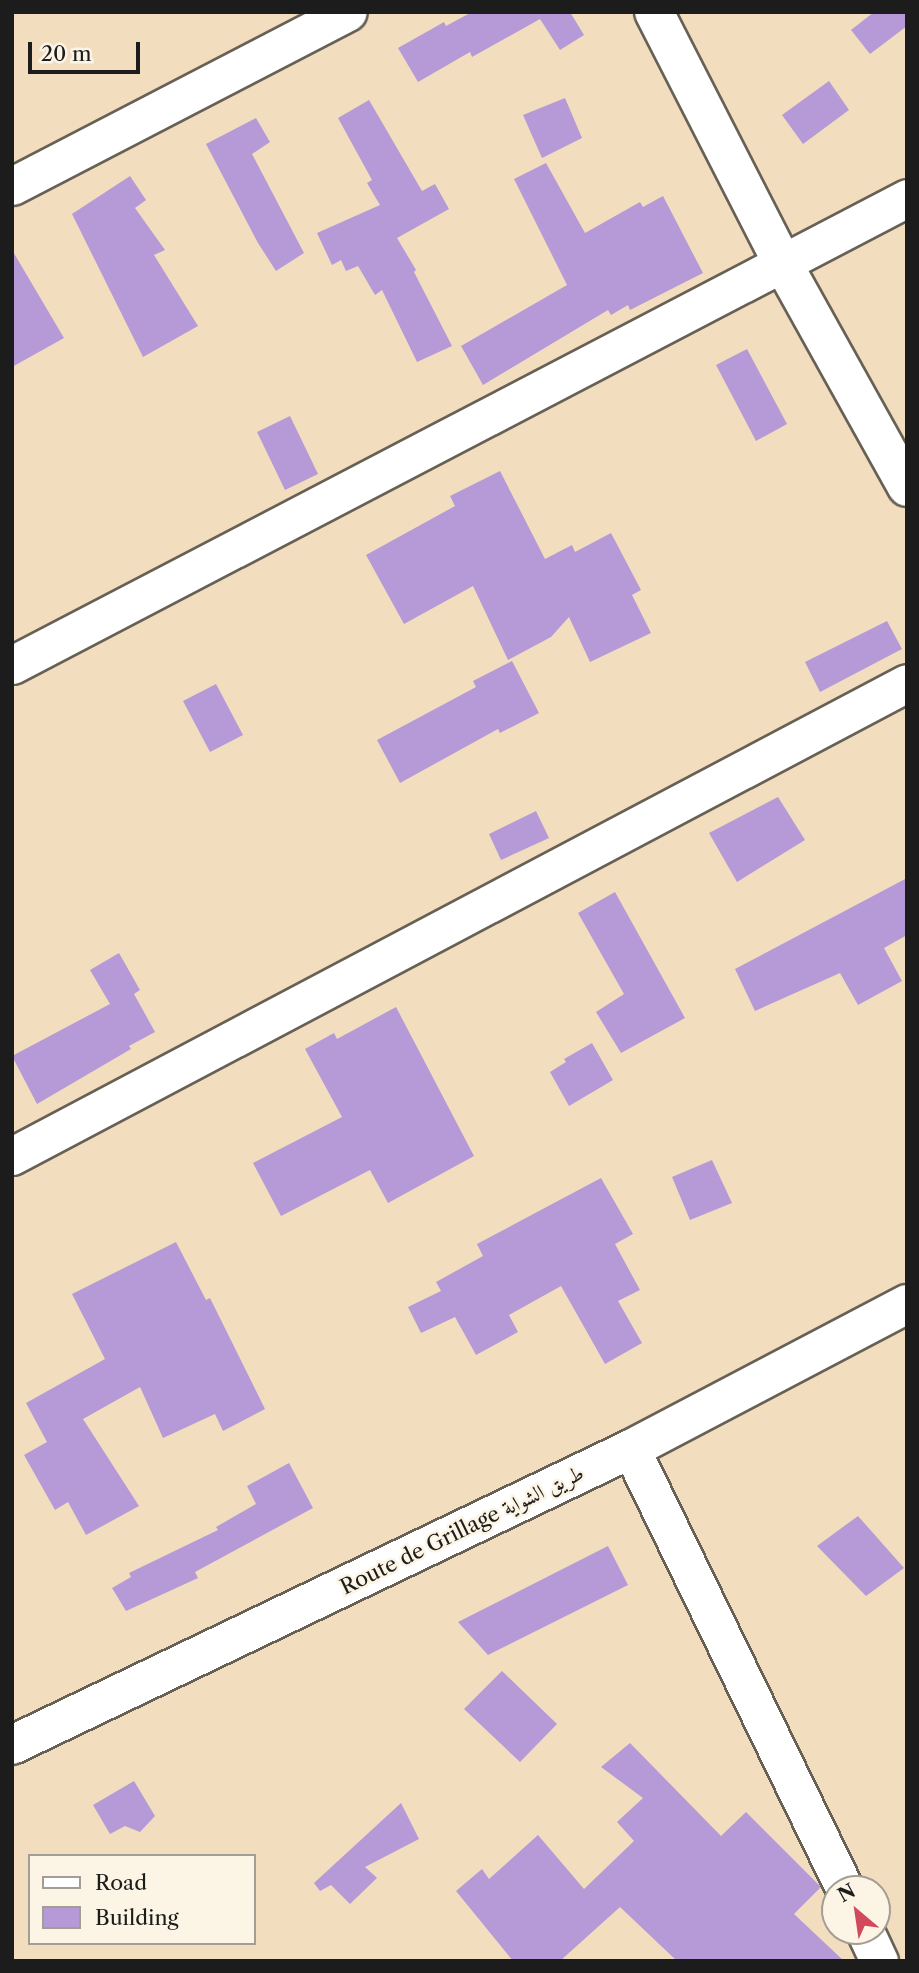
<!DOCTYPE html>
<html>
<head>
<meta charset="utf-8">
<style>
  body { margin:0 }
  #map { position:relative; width:919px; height:1973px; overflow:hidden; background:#f2ddbe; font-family:"Libre Caslon Text",Amiri,serif }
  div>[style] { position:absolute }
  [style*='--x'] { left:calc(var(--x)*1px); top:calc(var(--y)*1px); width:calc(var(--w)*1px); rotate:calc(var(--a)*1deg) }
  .building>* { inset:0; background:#b69ad7 }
  .roads { filter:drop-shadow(2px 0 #676055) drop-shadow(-2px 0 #676055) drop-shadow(0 2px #676055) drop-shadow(0 -2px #676055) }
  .minor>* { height:37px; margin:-18.5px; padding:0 18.5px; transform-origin:18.5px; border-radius:18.5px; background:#fff }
  .tertiary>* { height:38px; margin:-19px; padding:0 19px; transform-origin:19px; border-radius:19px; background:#fff }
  span { translate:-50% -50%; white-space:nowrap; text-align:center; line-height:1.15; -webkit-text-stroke:5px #fcf5e5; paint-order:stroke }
  .street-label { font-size:21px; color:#1c1c1c }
  .frame { position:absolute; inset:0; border:14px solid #1c1c1c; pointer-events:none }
  .legend { position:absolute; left:28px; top:1854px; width:228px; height:91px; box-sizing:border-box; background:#fcf5e5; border:2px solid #a29e95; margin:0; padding:9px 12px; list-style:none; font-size:21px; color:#1c1c1c }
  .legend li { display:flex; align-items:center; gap:14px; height:35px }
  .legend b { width:35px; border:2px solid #a29e95 }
  .north { position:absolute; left:821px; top:1875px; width:70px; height:70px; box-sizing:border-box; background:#fcf5e5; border:2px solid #a29e95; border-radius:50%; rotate:331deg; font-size:19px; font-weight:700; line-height:28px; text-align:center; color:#1c1c1c }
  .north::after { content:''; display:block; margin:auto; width:24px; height:32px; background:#d1495b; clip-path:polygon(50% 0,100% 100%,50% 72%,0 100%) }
  .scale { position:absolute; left:28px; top:42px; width:112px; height:32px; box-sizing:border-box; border:4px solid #1c1c1c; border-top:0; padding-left:9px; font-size:21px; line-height:24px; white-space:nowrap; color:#1c1c1c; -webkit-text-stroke:5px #fcf5e5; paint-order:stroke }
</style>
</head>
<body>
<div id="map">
  <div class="building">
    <i style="clip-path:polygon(472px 12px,570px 12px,584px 35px,560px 50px,540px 19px,472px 57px,470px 52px,418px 82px,398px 48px,444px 22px,446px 26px)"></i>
    <i style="clip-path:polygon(874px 12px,907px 12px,907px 26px,870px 54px,851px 30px)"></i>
    <i style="clip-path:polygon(829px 81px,849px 110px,803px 144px,782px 115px)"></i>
    <i style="clip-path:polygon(565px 98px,582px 138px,542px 158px,523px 115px)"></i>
    <i style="clip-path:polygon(369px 100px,422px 191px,435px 184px,449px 209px,397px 238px,416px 270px,414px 272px,452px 346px,417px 362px,382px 290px,375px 295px,358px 266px,346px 271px,341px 260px,332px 265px,317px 233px,380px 205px,367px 183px,372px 180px,338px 118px)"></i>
    <i style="clip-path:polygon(256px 118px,270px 142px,252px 154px,304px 253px,276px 271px,258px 243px,206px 144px)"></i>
    <i style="clip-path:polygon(546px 163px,585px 233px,640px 202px,643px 207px,663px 196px,703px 273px,630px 310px,628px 305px,611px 315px,608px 310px,483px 385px,461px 346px,567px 285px,514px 179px)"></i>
    <i style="clip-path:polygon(130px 176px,146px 200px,135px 208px,165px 250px,154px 255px,198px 326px,143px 357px,72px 214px)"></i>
    <i style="clip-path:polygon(12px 250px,64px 338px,12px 367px)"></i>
    <i style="clip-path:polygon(747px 349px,787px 424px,756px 441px,716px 365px)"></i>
    <i style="clip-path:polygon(290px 416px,318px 474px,285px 490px,257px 432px)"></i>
    <i style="clip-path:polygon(500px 471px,545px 559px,572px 545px,575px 552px,611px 533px,641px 590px,632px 595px,651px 633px,590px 662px,569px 617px,551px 637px,508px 660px,473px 586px,404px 624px,366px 555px,455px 506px,450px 496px)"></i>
    <i style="clip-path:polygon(887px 621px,902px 649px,820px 692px,805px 662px)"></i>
    <i style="clip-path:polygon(512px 661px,539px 713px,500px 733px,498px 729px,400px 783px,377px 740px,476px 687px,473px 681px)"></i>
    <i style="clip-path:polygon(216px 684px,243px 735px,210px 752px,183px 701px)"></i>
    <i style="clip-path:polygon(778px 797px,805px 840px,737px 882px,709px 833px)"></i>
    <i style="clip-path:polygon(536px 811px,549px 838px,501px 860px,489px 834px)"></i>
    <i style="clip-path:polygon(907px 878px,907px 935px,884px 948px,902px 981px,858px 1005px,840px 973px,755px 1011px,735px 969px)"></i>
    <i style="clip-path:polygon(615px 892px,685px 1018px,621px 1053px,596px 1012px,624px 994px,578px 913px)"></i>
    <i style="clip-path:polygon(119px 953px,140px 990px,134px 994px,155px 1032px,129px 1046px,131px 1049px,37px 1104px,12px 1056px,110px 1004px,90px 970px)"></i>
    <i style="clip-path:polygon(396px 1007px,474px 1156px,388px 1203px,370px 1170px,281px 1216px,253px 1163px,342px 1117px,305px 1049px,334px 1033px,337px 1039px)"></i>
    <i style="clip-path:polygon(592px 1043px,613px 1080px,569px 1106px,550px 1072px,566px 1062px,564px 1059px)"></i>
    <i style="clip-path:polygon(712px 1160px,732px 1203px,690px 1220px,672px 1177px)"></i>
    <i style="clip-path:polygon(601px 1178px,633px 1234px,615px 1244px,640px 1290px,618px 1301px,642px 1343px,605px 1364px,561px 1286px,509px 1315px,518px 1332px,476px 1355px,455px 1317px,421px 1333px,408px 1307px,441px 1291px,436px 1282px,483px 1256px,477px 1244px)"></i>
    <i style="clip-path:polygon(176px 1242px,206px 1300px,210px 1298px,265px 1409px,223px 1431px,215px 1414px,163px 1438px,140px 1387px,83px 1419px,139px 1506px,86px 1535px,68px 1502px,55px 1510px,24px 1455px,47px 1442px,26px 1403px,105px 1359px,72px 1294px)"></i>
    <i style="clip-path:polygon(289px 1463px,313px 1508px,195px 1572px,198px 1578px,126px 1611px,112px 1588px,131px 1577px,129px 1573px,218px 1530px,216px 1527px,256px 1504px,247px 1486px)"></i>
    <i style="clip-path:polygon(858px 1516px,904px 1568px,866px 1596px,817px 1546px)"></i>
    <i style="clip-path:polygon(608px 1546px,628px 1585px,488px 1655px,458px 1622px)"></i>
    <i style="clip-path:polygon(502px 1671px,557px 1724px,520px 1762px,464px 1709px)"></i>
    <i style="clip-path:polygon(630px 1743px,721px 1836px,746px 1812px,821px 1887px,794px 1914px,844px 1961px,677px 1961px,620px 1907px,560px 1961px,513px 1961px,456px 1891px,482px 1869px,489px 1879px,538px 1835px,584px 1889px,634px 1841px,617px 1822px,643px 1798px,601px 1767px)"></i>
    <i style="clip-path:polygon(134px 1781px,155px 1816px,140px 1832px,125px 1826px,110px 1834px,93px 1805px)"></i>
    <i style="clip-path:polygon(401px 1803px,419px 1839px,365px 1867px,377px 1878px,350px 1904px,331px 1885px,320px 1891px,314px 1883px)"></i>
  </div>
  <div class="roads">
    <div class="minor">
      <i style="--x:12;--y:186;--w:378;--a:-27.4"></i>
      <i style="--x:12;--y:665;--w:1010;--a:-27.55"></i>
      <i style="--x:12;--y:1156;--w:1012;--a:-27.86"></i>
      <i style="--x:631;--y:1449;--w:489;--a:64.1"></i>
      <i style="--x:865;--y:1931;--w:33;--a:65"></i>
    </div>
    <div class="tertiary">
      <i style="--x:654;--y:12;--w:283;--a:62.9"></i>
      <i style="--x:783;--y:264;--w:255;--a:60.9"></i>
      <i style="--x:12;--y:1745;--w:686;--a:-25.56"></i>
      <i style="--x:631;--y:1449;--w:312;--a:-27.7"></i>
    </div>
  </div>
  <div class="street-label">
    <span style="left:462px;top:1530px;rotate:-26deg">Route de Grillage طريق الشواية</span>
  </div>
  <div class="frame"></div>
  <ul class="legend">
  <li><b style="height:9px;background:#fff"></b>Road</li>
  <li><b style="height:19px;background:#b69ad7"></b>Building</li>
  </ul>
  <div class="north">N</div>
  <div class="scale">20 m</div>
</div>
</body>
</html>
